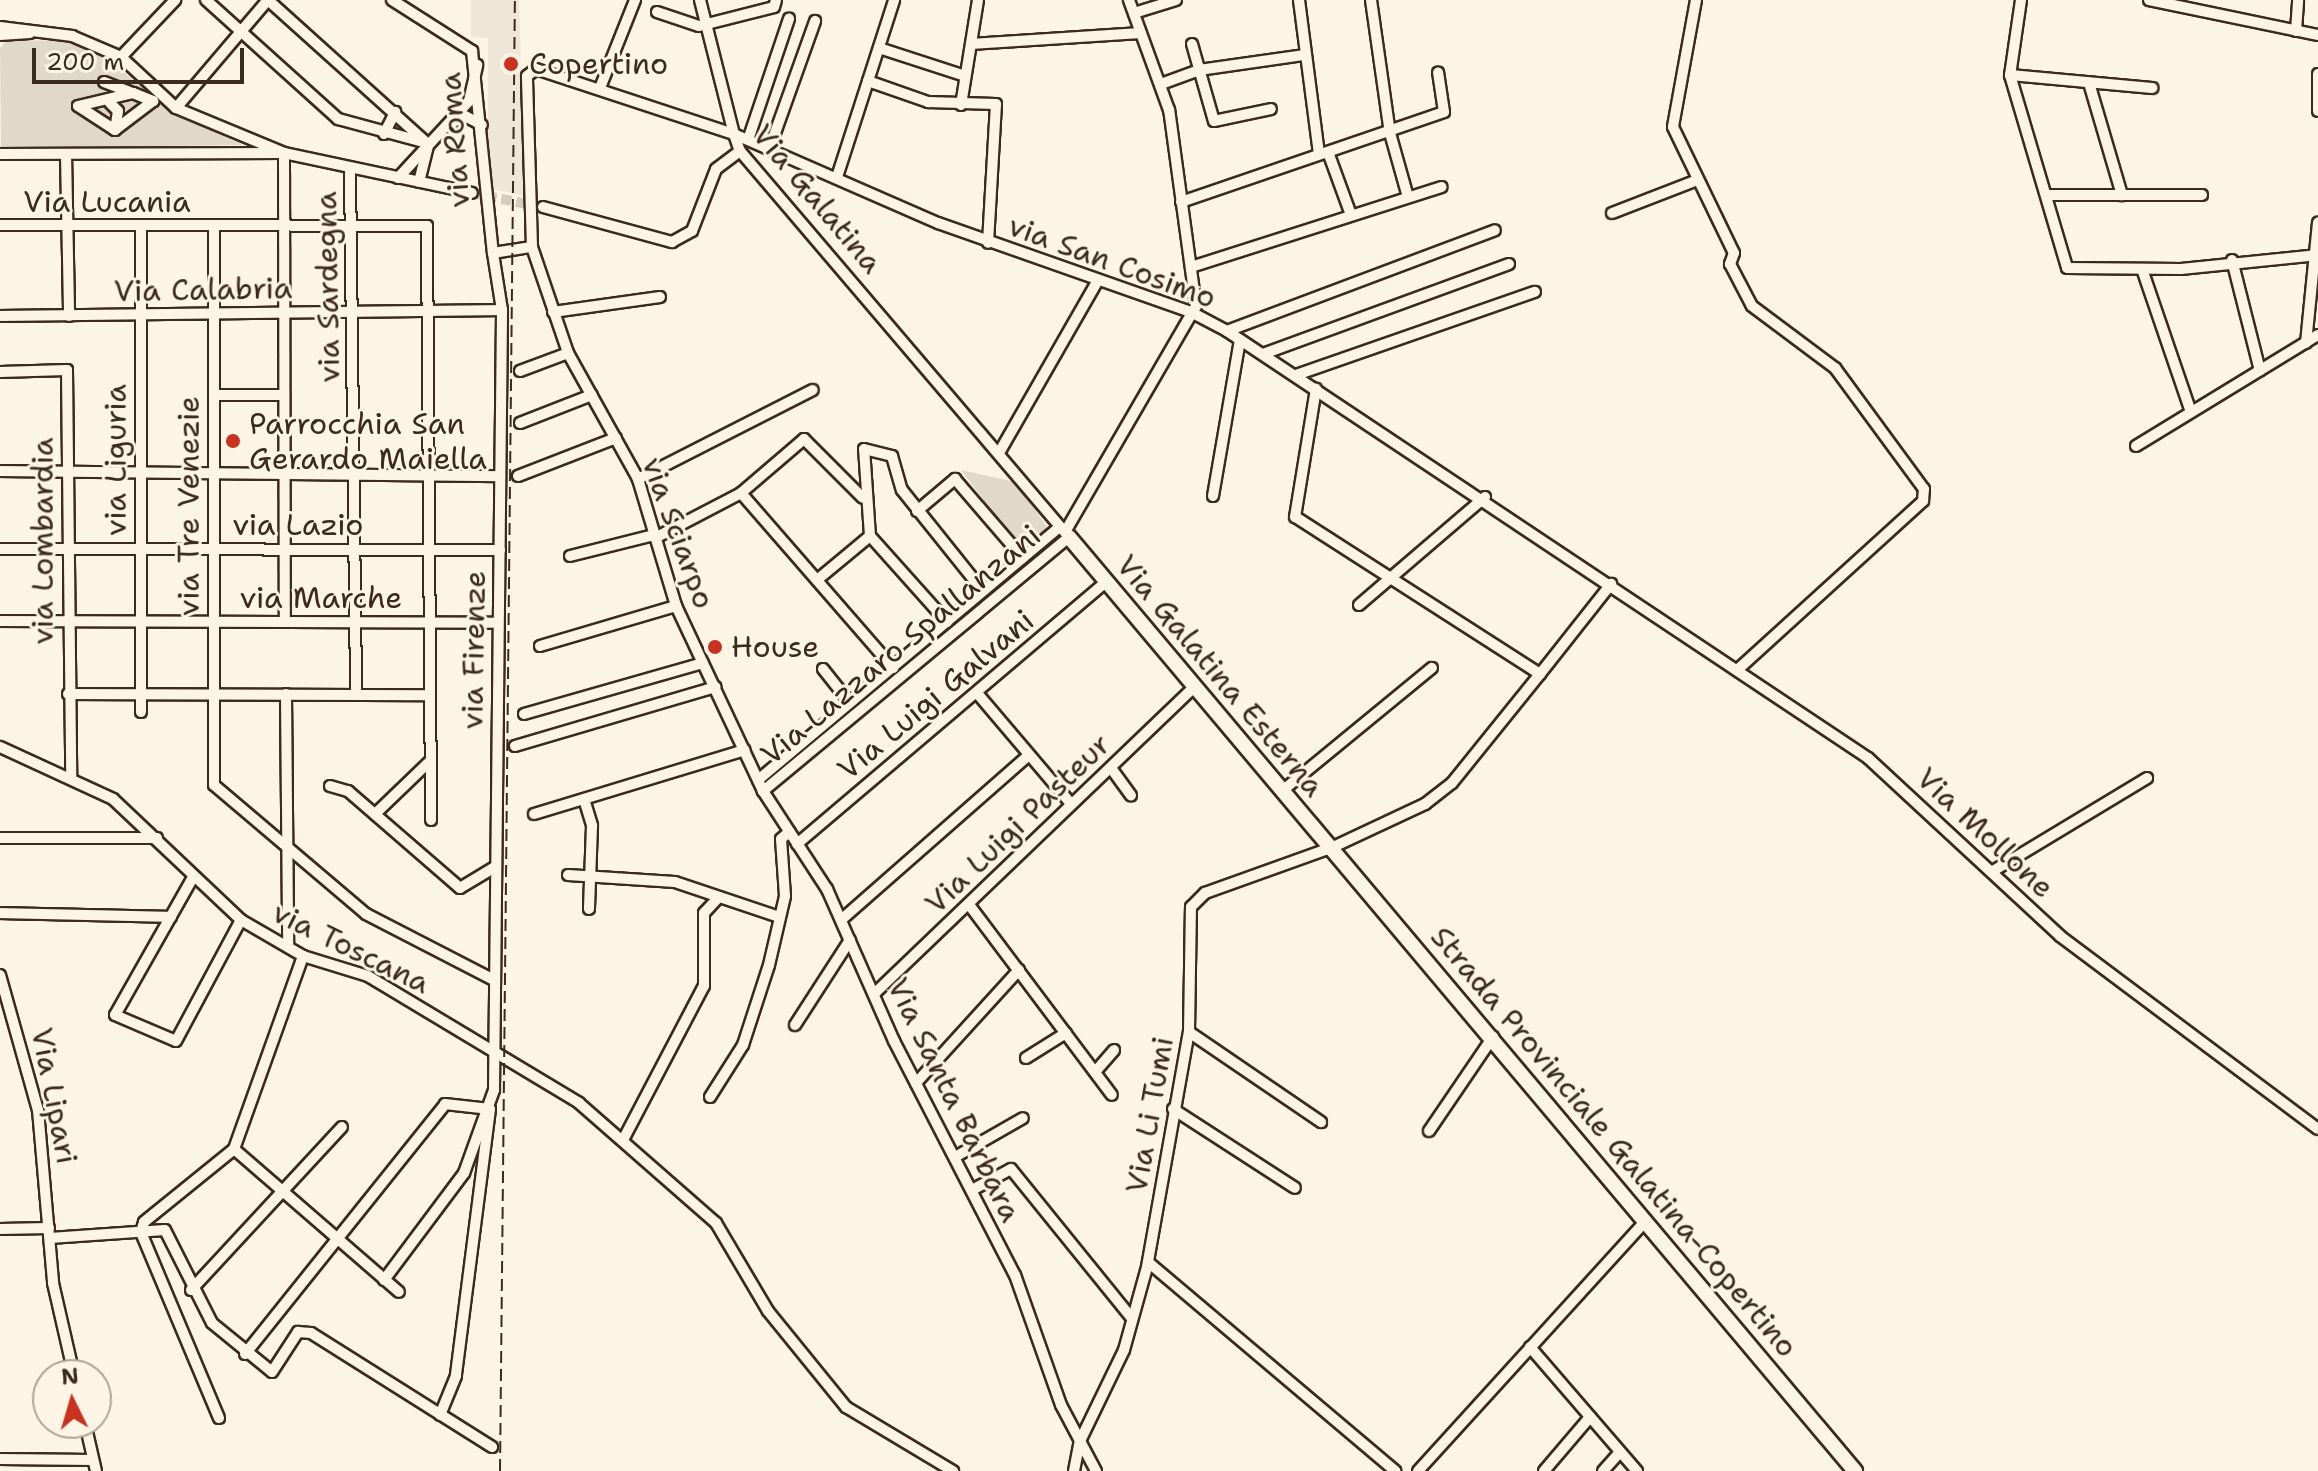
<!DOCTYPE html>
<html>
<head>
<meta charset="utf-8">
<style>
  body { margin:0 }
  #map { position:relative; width:2318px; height:1471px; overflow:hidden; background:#fcf5e5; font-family:"Shantell Sans",sans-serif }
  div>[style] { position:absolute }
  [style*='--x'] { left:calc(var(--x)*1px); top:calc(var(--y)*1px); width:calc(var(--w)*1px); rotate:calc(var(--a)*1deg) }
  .built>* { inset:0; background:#eee6d6 }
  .green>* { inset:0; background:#e0d8c8 }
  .minor-tunnel>* { height:10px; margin-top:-5px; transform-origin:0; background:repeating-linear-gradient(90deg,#d5ccbd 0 10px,transparent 0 15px) }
  .roads { filter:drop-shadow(2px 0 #3b2a1e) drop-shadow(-2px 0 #3b2a1e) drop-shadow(0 2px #3b2a1e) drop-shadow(0 -2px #3b2a1e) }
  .minor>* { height:10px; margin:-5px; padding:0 5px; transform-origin:5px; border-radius:5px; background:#fcf5e5 }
  .major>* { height:14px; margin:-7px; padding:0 7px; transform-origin:7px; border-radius:7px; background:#fcf5e5 }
  .rail>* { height:2px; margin-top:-1px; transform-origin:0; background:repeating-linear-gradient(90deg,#3b2a1e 0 12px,transparent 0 18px) }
  .dots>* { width:22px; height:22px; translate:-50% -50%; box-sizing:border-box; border:4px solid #fcf5e5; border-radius:50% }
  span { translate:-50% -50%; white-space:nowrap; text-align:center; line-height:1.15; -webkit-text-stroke:6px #fcf5e5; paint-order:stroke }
  .poi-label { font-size:30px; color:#3b2a1e }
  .left { translate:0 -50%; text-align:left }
  .street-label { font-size:30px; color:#3b2a1e }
  .north { position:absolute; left:32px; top:1359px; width:80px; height:80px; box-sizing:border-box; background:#fcf5e5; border:2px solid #afa495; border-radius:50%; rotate:355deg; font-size:22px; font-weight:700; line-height:32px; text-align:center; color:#3b2a1e }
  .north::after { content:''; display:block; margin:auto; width:28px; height:36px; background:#c8321e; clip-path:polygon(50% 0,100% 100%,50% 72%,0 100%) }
  .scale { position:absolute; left:32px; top:48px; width:212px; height:36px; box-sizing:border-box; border:4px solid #3b2a1e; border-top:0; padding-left:10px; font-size:24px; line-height:28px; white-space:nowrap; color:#3b2a1e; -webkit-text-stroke:6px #fcf5e5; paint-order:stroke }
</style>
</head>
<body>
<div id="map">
  <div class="built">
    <i style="clip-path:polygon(471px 0,519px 0,525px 196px,488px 188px,488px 38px,471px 37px)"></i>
  </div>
  <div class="green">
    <i style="clip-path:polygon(7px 40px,62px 41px,96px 50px,177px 115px,243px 145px,1px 148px,0 48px)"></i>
    <i style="clip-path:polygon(961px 470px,1016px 482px,1049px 530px,1023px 553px)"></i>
  </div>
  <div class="minor-tunnel">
    <i style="--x:472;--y:193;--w:66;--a:11.3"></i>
  </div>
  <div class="roads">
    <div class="minor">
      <i style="--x:206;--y:0;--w:178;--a:42"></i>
      <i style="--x:338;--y:119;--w:92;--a:15.1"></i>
      <i style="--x:392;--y:0;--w:95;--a:32.5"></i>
      <i style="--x:472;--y:51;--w:203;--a:84.1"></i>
      <i style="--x:493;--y:253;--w:39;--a:-9"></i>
      <i style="--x:532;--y:247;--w:171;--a:-91.7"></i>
      <i style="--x:527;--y:76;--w:11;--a:-38"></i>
      <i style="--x:536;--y:69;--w:208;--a:18.2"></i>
      <i style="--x:734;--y:134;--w:18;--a:71"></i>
      <i style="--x:740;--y:151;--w:507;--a:49.56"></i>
      <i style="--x:1069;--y:537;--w:398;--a:140.3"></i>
      <i style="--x:700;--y:0;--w:138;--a:75.8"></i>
      <i style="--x:734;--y:134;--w:223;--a:23.6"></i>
      <i style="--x:938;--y:223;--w:268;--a:19.4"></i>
      <i style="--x:1191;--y:312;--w:41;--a:27.8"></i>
      <i style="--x:1227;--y:331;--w:770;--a:33.67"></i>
      <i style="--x:1868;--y:758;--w:262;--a:42.8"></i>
      <i style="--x:2060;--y:936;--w:322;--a:36.8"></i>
      <i style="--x:1299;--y:0;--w:155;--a:82.6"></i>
      <i style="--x:1371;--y:0;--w:134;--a:81.9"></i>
      <i style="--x:1390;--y:133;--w:66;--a:74.3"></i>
      <i style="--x:1696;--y:0;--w:129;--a:100.3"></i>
      <i style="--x:1673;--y:127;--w:140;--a:64.2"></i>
      <i style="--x:1734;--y:253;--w:12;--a:110"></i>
      <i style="--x:1730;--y:264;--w:47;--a:62.4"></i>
      <i style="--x:1752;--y:306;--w:104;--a:36.8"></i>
      <i style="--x:1835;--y:368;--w:150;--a:53.7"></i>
      <i style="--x:1924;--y:489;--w:12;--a:95"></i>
      <i style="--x:1923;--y:501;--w:251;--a:137.7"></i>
      <i style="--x:2021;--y:0;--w:76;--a:98.3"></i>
      <i style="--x:2010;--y:75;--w:201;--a:73.5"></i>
      <i style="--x:2067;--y:268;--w:114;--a:0.5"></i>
      <i style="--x:2181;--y:269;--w:138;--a:-5.8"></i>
      <i style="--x:2149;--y:0;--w:173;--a:11.7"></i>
      <i style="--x:657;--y:12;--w:44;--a:18.4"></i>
      <i style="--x:699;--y:26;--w:77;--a:-14.2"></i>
      <i style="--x:774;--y:7;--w:7;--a:-74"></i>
      <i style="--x:1134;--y:13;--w:44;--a:-17.2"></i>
      <i style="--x:0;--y:27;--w:73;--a:7.1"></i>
      <i style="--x:72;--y:36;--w:53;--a:23.2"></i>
      <i style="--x:121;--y:57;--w:75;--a:42.8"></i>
      <i style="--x:176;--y:108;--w:117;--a:22.6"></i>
      <i style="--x:284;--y:153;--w:192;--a:12"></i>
      <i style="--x:2296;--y:31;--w:31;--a:-86"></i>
      <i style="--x:0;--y:35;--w:30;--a:-4"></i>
      <i style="--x:971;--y:44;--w:170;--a:-3.7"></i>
      <i style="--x:1192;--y:44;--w:80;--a:74.1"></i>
      <i style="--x:1214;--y:121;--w:58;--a:-11.9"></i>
      <i style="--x:879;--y:48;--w:90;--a:18"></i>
      <i style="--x:121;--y:57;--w:79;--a:-46.5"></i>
      <i style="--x:2318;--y:74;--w:37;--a:90"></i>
      <i style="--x:2010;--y:75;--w:143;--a:5.2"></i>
      <i style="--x:868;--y:81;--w:64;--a:19.3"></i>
      <i style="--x:928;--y:102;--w:68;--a:1.7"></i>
      <i style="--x:996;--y:104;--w:139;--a:93.3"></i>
      <i style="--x:104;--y:82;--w:31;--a:21"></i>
      <i style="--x:133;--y:93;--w:22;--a:22"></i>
      <i style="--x:153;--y:101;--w:48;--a:142.7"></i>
      <i style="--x:115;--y:130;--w:44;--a:-147"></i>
      <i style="--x:78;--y:106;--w:57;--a:-13.3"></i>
      <i style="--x:2089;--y:83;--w:117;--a:73.6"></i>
      <i style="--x:1161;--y:84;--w:40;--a:-20.2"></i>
      <i style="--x:1199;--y:70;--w:107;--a:-8.1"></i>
      <i style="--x:600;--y:88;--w:95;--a:-68.3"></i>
      <i style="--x:110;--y:103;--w:11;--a:45"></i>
      <i style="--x:118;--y:111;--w:19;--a:99"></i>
      <i style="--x:961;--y:105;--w:106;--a:-80.8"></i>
      <i style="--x:176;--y:108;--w:142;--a:-49.6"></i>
      <i style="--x:268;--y:0;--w:215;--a:42"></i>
      <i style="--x:453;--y:122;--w:13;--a:-27"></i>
      <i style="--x:465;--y:116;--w:19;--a:28"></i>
      <i style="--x:384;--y:134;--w:25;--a:-63"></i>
      <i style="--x:749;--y:137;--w:125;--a:-71.3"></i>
      <i style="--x:770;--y:147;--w:134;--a:-70.3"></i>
      <i style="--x:1328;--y:152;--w:67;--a:69.9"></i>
      <i style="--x:284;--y:153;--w:469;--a:89.9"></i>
      <i style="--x:0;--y:154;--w:278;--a:-0.2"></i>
      <i style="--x:66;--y:154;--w:162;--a:88.9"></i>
      <i style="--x:350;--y:169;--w:523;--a:89.34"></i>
      <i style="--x:837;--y:177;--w:186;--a:-72.1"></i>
      <i style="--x:398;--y:178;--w:105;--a:-47.3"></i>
      <i style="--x:469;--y:101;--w:37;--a:-77"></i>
      <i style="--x:419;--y:182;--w:37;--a:-76"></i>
      <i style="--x:2046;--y:195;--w:156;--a:0"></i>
      <i style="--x:1181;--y:202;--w:278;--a:-18.9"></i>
      <i style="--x:1444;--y:112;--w:40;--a:-98.5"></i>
      <i style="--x:543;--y:207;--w:134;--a:15.2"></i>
      <i style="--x:672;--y:242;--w:23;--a:-29"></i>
      <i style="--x:692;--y:231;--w:66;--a:-68.8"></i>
      <i style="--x:716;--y:169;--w:30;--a:-37"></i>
      <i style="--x:1612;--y:213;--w:89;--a:-21.1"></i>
      <i style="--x:0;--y:225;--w:427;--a:0.1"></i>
      <i style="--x:427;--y:226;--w:594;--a:89.61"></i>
      <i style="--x:214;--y:227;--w:558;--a:90"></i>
      <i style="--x:214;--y:785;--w:199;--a:40.3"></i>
      <i style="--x:366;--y:914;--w:144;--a:27.3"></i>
      <i style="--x:532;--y:247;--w:112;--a:71.2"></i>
      <i style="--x:568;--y:353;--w:144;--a:60.9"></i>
      <i style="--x:638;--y:479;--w:133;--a:73.3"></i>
      <i style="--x:676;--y:606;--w:204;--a:64.8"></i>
      <i style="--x:763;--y:791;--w:117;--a:56.9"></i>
      <i style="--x:827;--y:889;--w:166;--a:66.2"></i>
      <i style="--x:894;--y:1041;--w:263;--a:62.7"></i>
      <i style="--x:1015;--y:1275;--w:138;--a:70.5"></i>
      <i style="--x:1061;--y:1405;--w:75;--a:62.1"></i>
      <i style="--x:2232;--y:260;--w:114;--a:75.8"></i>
      <i style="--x:1191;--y:267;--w:263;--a:-17.7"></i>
      <i style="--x:2142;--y:269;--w:151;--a:71.1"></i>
      <i style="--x:553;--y:312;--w:108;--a:-8"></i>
      <i style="--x:0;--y:316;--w:502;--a:-0.68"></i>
      <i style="--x:1227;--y:331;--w:286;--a:-20.6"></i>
      <i style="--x:2306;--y:343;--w:121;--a:-84.3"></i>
      <i style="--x:1263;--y:354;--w:262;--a:-20.1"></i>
      <i style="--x:520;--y:371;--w:51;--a:-20.6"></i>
      <i style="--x:0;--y:372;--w:67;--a:-1.7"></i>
      <i style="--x:67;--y:370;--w:408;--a:89.4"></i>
      <i style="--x:1296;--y:375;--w:253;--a:-19.2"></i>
      <i style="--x:214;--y:395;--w:70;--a:0"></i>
      <i style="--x:520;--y:423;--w:77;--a:-21.3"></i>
      <i style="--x:2136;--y:446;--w:213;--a:-31.4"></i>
      <i style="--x:999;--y:453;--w:199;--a:-60.2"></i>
      <i style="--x:0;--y:471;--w:499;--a:0.6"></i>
      <i style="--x:518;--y:476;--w:105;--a:-21.2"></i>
      <i style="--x:638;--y:479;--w:196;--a:-27"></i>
      <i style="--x:741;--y:493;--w:232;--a:49"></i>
      <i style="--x:1213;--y:496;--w:158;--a:-80.2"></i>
      <i style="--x:917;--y:511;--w:50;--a:-40.1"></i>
      <i style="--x:955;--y:479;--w:104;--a:49.3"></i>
      <i style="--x:1065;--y:532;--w:261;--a:-59.9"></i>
      <i style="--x:1196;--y:306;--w:198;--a:-97.8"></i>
      <i style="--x:1169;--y:110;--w:117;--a:-110"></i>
      <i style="--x:655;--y:538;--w:97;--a:-27.6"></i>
      <i style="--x:741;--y:493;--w:83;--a:-40.6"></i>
      <i style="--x:804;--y:439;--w:83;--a:45"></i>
      <i style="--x:0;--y:549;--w:500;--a:0.11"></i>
      <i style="--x:570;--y:556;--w:87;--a:-14"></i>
      <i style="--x:817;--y:580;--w:69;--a:-39.7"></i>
      <i style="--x:1359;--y:605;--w:166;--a:-40.6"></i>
      <i style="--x:0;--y:621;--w:498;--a:0.2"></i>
      <i style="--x:947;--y:622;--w:115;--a:-131.8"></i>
      <i style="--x:870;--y:536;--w:87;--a:-93.9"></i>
      <i style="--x:864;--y:449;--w:29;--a:14"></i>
      <i style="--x:892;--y:456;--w:35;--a:74"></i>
      <i style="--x:902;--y:490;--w:129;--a:51.3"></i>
      <i style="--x:540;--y:646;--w:142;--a:-16.4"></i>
      <i style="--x:823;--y:669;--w:43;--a:51.5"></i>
      <i style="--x:1540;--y:674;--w:115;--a:-51.7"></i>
      <i style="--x:977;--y:693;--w:145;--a:49.7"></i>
      <i style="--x:68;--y:694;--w:361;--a:0.2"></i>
      <i style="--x:286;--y:694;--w:253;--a:89.5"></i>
      <i style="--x:141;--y:712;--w:485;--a:-90"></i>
      <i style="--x:524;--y:714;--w:186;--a:-15.9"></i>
      <i style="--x:515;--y:746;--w:209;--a:-16.4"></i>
      <i style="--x:0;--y:747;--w:124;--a:24.7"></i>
      <i style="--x:113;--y:799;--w:176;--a:43.4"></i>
      <i style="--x:241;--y:920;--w:72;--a:30.1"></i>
      <i style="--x:303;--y:956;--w:68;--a:17.1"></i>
      <i style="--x:368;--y:976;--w:246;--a:31"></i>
      <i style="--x:579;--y:1103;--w:182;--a:41.2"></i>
      <i style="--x:716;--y:1223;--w:102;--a:59.4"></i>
      <i style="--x:768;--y:1311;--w:124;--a:50.9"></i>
      <i style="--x:846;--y:1407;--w:125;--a:30.9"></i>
      <i style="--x:1111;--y:768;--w:34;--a:54"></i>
      <i style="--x:758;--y:780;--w:394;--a:-40"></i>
      <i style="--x:330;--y:786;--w:19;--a:16"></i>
      <i style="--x:348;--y:791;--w:148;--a:40.9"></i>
      <i style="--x:460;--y:888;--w:41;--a:-31"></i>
      <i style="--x:1282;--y:791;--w:194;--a:-39.4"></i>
      <i style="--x:584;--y:799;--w:28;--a:73"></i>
      <i style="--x:592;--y:826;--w:83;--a:92.1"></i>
      <i style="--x:375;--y:814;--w:75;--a:-43.9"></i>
      <i style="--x:534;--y:814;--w:220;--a:-16.9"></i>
      <i style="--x:0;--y:838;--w:157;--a:0"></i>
      <i style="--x:797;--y:844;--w:405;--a:-40.3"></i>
      <i style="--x:1993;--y:871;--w:180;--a:-31.1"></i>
      <i style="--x:568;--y:875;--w:107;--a:3.7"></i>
      <i style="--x:675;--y:882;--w:110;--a:18.6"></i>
      <i style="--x:192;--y:879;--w:156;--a:119.5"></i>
      <i style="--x:115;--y:1015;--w:66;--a:23.1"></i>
      <i style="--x:176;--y:1041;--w:137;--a:-61.8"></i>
      <i style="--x:970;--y:906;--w:236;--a:53.1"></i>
      <i style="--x:0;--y:913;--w:171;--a:1.3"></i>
      <i style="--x:841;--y:920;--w:249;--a:-41.3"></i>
      <i style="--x:0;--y:975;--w:140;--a:74.3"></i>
      <i style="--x:38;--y:1110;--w:174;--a:85"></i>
      <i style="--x:53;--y:1283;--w:94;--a:77.1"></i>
      <i style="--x:874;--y:994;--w:443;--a:-43.8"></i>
      <i style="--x:795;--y:1025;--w:101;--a:-57.1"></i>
      <i style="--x:1189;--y:1032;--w:160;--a:34.3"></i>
      <i style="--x:1026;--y:1058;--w:47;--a:-32"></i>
      <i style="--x:1095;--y:1072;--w:29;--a:-49"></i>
      <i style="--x:916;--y:1083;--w:153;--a:-47.7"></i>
      <i style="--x:710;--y:1097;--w:62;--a:-57.6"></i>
      <i style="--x:743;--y:1045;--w:84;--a:-72"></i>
      <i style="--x:769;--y:965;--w:71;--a:-76.9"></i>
      <i style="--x:785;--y:896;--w:57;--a:-94"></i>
      <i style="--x:781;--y:839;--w:11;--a:-41"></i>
      <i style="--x:1173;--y:1109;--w:145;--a:32.9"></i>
      <i style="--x:1429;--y:1131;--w:114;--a:-55.8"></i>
      <i style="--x:623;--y:1140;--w:174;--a:-62.3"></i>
      <i style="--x:704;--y:986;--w:73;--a:-90"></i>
      <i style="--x:704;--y:913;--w:22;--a:-47"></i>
      <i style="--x:234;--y:1149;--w:218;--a:40.9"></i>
      <i style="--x:955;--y:1157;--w:78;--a:-29.8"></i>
      <i style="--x:972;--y:1190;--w:44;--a:-28.3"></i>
      <i style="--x:1011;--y:1169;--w:191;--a:51"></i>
      <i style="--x:0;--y:1229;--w:49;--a:-1.2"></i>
      <i style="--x:50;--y:1238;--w:115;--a:-4"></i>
      <i style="--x:165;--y:1230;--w:104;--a:63.2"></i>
      <i style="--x:212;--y:1323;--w:77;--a:39.2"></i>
      <i style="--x:272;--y:1372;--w:48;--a:-57"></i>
      <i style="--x:298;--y:1332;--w:13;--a:4"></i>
      <i style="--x:311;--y:1333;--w:214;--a:32.2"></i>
      <i style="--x:1148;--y:1262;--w:324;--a:40.2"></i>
      <i style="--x:384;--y:1280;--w:134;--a:-53.2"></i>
      <i style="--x:464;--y:1173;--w:88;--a:-70.1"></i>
      <i style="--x:494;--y:1090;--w:780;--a:-89.41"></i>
      <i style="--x:502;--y:310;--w:58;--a:-99"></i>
      <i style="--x:191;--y:1290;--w:222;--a:-47.2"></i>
      <i style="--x:1530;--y:1347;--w:164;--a:49.2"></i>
      <i style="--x:245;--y:1354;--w:320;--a:-51.3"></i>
      <i style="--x:445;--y:1104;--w:45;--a:6.3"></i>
      <i style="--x:490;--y:1109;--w:269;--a:97.3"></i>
      <i style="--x:456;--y:1376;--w:42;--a:112.3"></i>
      <i style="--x:219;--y:1418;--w:202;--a:-112.8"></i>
      <i style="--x:141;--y:1232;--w:10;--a:-73"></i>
      <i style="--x:144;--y:1222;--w:116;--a:-39"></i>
      <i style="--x:234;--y:1149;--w:205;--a:-70.3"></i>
      <i style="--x:85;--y:1423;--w:49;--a:77.1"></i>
      <i style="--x:0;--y:1459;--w:93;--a:0.6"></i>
      <i style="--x:1074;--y:1471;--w:31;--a:-79"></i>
      <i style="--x:1080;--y:1441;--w:101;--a:-64.2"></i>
      <i style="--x:1124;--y:1350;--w:86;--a:-74.5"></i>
      <i style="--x:1147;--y:1267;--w:239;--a:-79.9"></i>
      <i style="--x:1189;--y:1032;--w:125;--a:-89.1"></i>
      <i style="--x:1191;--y:907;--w:20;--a:-45"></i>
      <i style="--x:1205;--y:893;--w:134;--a:-19.7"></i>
      <i style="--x:1331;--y:848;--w:104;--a:-25.1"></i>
      <i style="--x:1425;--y:804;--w:34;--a:-38"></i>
      <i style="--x:1452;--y:783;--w:140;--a:-51.1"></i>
      <i style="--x:1540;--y:674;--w:291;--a:-147.3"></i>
      <i style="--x:1295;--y:517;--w:130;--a:-80.7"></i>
      <i style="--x:1418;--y:1471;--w:339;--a:-47.7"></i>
      <i style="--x:1544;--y:1471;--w:71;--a:-49.6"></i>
      <i style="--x:1603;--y:1471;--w:25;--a:-48"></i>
    </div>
    <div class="major">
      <i style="--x:1069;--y:537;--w:1221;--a:49.92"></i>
    </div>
  </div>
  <div class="rail">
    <i style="--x:500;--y:1471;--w:1471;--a:-89.42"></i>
  </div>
  <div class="dots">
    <i style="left:511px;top:64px;background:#c8321e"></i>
    <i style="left:233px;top:441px;background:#c8321e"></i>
    <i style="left:715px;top:647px;background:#c8321e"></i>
  </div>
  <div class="poi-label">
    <span class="left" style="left:529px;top:64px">Copertino</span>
    <span class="left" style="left:249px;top:441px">Parrocchia San<br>Gerardo Maiella</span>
    <span class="left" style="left:731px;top:647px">House</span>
  </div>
  <div class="street-label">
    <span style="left:455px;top:140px;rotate:-94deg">via Roma</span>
    <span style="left:817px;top:199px;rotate:50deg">Via Galatina</span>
    <span style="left:107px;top:202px">Via Lucania</span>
    <span style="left:1112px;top:262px;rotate:20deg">via San Cosimo</span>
    <span style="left:328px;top:287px;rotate:-91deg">via Sardegna</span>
    <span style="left:203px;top:290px;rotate:-1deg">Via Calabria</span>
    <span style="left:116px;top:460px;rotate:-90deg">via Liguria</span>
    <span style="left:189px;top:506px;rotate:-90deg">via Tre Venezie</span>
    <span style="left:298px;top:525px">via Lazio</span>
    <span style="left:678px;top:533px;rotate:70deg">via Sciarpo</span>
    <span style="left:43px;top:541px;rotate:-90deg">via Lombardia</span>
    <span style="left:321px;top:598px">via Marche</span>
    <span style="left:901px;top:645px;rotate:-40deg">Via Lazzaro Spallanzani</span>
    <span style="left:474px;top:650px;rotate:-89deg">via Firenze</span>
    <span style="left:1220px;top:676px;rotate:50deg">Via Galatina Esterna</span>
    <span style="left:936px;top:695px;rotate:-40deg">Via Luigi Galvani</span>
    <span style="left:1018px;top:824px;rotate:-44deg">Via Luigi Pasteur</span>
    <span style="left:1985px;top:833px;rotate:43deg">Via Mollone</span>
    <span style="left:351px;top:948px;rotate:26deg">via Toscana</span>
    <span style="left:54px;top:1096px;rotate:79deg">Via Lipari</span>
    <span style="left:954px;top:1100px;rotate:64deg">Via Santa Barbara</span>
    <span style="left:1150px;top:1115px;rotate:-80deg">Via Li Tumi</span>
    <span style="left:1614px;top:1142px;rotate:50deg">Strada Provinciale Galatina-Copertino</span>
  </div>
  <div class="north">N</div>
  <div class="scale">200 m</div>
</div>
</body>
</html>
